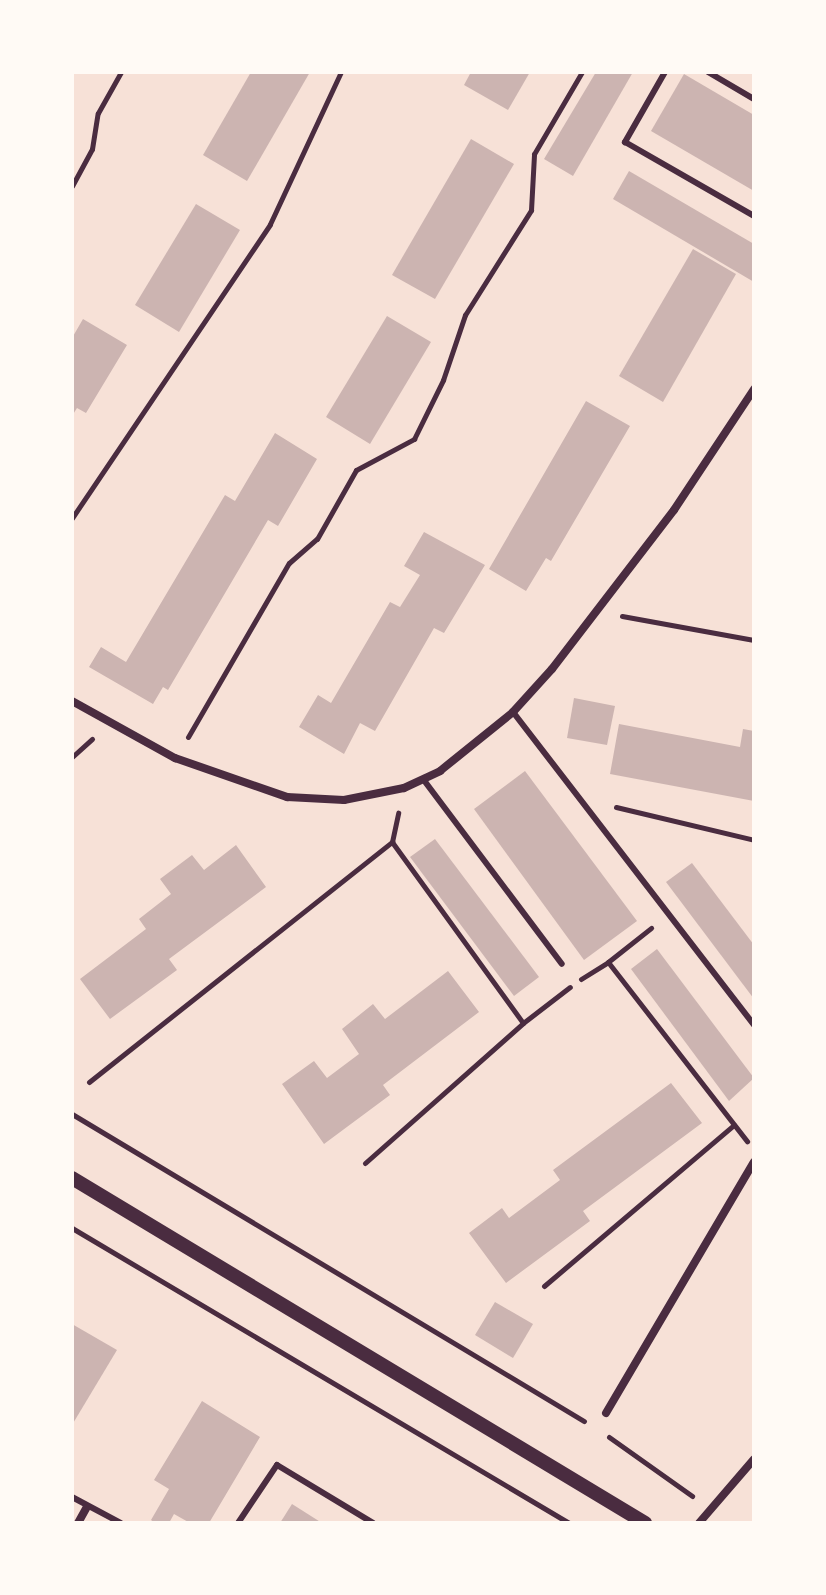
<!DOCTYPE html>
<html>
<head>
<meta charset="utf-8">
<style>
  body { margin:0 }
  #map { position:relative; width:826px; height:1595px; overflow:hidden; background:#f7e1d7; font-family:Karla,sans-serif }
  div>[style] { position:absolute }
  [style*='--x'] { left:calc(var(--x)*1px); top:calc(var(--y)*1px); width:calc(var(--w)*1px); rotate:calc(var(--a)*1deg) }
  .building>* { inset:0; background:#ccb4b1 }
  .path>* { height:5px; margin:-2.5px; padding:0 2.5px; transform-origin:2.5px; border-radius:2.5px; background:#4a2c40 }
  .service>* { height:6px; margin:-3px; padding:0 3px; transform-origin:3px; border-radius:3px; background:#4a2c40 }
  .minor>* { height:8px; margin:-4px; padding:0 4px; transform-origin:4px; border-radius:4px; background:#4a2c40 }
  .tertiary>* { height:14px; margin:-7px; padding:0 7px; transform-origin:7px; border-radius:7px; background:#4a2c40 }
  span { translate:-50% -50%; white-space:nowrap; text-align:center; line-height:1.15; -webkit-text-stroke:8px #fffaf5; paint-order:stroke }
  .frame { position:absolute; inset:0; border:74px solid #fffaf5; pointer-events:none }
</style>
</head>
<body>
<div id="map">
  <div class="building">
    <i style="clip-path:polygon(251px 72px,310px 72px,247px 181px,203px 155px)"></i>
    <i style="clip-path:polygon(471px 72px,530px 72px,508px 110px,464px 85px)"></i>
    <i style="clip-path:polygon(596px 72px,633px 72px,573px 176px,544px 159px)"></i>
    <i style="clip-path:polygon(684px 74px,754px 115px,754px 191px,651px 131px)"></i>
    <i style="clip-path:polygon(471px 139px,514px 164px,435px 299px,392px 275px)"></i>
    <i style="clip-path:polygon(629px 171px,754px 244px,754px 282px,613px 199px)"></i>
    <i style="clip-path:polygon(196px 204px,240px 230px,179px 332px,135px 305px)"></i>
    <i style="clip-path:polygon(693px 249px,736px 274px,663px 402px,619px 376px)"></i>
    <i style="clip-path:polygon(387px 316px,431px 342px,370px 444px,326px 417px)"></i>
    <i style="clip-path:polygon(83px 319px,127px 345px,86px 413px,77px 408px,72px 416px,72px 338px)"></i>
    <i style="clip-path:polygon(586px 401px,630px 426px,551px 561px,546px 558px,526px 591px,489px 569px)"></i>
    <i style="clip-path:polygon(275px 433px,317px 459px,278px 526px,268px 520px,168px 690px,163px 687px,153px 704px,89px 667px,101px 647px,126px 662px,225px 495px,235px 501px)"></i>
    <i style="clip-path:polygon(424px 532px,485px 565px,444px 633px,434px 628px,375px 731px,360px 723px,344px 754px,299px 727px,318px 695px,331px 703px,390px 602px,400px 607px,420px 575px,404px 566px)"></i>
    <i style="clip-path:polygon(574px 698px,615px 706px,607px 745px,567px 738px)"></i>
    <i style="clip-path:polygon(619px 724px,740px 747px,743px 729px,754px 731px,754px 801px,610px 774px)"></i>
    <i style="clip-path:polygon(525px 771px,637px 921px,584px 960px,474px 809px)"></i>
    <i style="clip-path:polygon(435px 839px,539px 977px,514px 996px,410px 857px)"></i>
    <i style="clip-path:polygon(236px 845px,266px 887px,169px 959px,177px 970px,110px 1019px,80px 979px,146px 929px,139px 919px,171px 894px,160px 879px,192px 855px,204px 870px)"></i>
    <i style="clip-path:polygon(692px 863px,754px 945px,754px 999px,666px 882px)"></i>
    <i style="clip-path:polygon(657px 949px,754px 1078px,729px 1101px,631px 969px)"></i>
    <i style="clip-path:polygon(448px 971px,479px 1012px,383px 1085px,390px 1095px,324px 1144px,282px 1084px,314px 1061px,327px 1078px,359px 1054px,342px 1029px,373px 1004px,385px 1019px)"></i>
    <i style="clip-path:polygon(671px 1083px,702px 1123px,583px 1211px,590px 1221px,506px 1283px,469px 1233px,502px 1208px,509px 1218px,560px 1180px,553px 1170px)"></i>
    <i style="clip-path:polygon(495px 1302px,533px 1324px,513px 1358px,475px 1335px)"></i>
    <i style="clip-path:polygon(72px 1324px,117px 1350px,72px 1425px)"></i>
    <i style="clip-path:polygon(202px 1401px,260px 1437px,209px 1523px,190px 1523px,174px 1514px,169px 1523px,155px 1523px,151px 1520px,169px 1489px,154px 1480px)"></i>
    <i style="clip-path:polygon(292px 1504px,322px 1523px,280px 1523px)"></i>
  </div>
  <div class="path">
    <i style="--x:72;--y:186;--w:42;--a:-61.6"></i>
    <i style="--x:92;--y:149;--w:36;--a:-81"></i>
    <i style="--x:98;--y:113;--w:47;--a:-60.7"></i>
    <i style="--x:72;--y:518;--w:354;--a:-56"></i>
    <i style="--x:270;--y:224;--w:168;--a:-65"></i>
    <i style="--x:622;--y:616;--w:134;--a:10.3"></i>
    <i style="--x:188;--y:737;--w:201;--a:-59.9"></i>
    <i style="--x:289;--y:563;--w:37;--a:-41"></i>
    <i style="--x:317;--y:539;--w:79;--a:-60.5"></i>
    <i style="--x:356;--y:470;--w:66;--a:-28.1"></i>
    <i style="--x:414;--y:439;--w:66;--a:-63.8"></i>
    <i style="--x:443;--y:380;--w:69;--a:-71.3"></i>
    <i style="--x:465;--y:315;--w:124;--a:-57.8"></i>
    <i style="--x:531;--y:210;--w:56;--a:-86.9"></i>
    <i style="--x:534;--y:154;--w:95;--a:-59.7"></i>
    <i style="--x:72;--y:757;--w:27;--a:-42"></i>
    <i style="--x:616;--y:807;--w:142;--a:13.4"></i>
    <i style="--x:392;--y:842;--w:223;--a:54.1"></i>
    <i style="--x:523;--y:1023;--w:59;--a:-37.5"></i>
    <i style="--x:608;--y:962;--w:55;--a:-38.3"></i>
    <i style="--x:581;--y:979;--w:32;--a:-32"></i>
    <i style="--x:608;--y:962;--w:227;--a:52.2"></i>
    <i style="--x:89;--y:1082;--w:387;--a:-38.4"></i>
    <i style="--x:392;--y:842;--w:30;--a:-78"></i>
    <i style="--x:72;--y:1114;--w:597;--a:30.95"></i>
    <i style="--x:365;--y:1163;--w:211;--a:-41.5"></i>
    <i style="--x:72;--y:1228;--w:578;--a:30.69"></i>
    <i style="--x:544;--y:1286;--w:249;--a:-40.3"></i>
    <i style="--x:609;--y:1437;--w:102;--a:35.4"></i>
  </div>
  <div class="service">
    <i style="--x:665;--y:72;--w:81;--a:119.7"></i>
    <i style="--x:625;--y:142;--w:149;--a:29.8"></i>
    <i style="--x:708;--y:72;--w:53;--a:30.4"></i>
    <i style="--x:513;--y:712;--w:395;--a:52.4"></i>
    <i style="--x:423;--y:779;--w:231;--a:53.1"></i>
    <i style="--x:72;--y:1497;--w:55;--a:28"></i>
    <i style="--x:238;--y:1523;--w:70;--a:-56.1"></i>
    <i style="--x:277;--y:1465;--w:112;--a:31.1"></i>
  </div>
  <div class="minor">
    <i style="--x:72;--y:701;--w:118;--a:29"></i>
    <i style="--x:175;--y:758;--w:119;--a:19.2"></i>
    <i style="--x:287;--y:797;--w:57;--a:3"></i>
    <i style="--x:344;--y:800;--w:61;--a:-11.3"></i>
    <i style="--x:404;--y:788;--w:40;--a:-25"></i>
    <i style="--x:440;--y:771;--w:94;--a:-38.9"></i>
    <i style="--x:513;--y:712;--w:58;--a:-47.8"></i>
    <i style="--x:552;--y:669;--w:200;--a:-52.5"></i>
    <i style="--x:674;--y:510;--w:145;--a:-56.5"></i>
    <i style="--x:606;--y:1413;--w:291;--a:-59.5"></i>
    <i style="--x:78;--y:1523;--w:18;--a:-61"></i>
    <i style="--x:699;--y:1523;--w:84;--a:-49.3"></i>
  </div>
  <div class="tertiary">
    <i style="--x:72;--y:1178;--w:669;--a:31.05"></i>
  </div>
  <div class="frame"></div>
</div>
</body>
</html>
